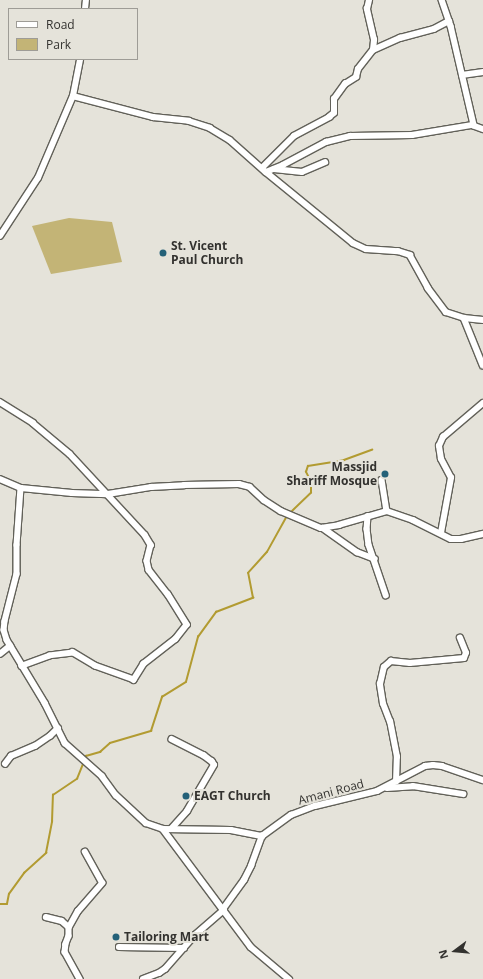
<!DOCTYPE html>
<html>
<head>
<meta charset="utf-8">
<style>
  body { margin:0 }
  #map { position:relative; width:483px; height:979px; overflow:hidden; background:#e5e3da; font-family:"Open Sans",sans-serif }
  div>[style] { position:absolute }
  [style*='--x'] { left:calc(var(--x)*1px); top:calc(var(--y)*1px); width:calc(var(--w)*1px); rotate:calc(var(--a)*1deg) }
  .green>* { inset:0; background:#c3b476 }
  .stream>* { height:1.5px; margin:-0.75px; padding:0 0.75px; transform-origin:0.75px; border-radius:0.75px; background:#b29b31 }
  .roads { filter:drop-shadow(1px 0 #626159) drop-shadow(-1px 0 #626159) drop-shadow(0 1px #626159) drop-shadow(0 -1px #626159) }
  .minor>* { height:5.5px; margin:-2.75px; padding:0 2.75px; transform-origin:2.75px; border-radius:2.75px; background:#fff }
  .dots>* { width:11px; height:11px; translate:-50% -50%; box-sizing:border-box; border:2px solid #e5e3da; border-radius:50% }
  span { translate:-50% -50%; white-space:nowrap; text-align:center; line-height:1.15; -webkit-text-stroke:4px #e5e3da; paint-order:stroke }
  .poi-label { font-size:12px; color:#33322f; font-weight:700 }
  .left { translate:0 -50%; text-align:left }
  .right { translate:-100% -50%; text-align:right }
  .street-label { font-size:12px; color:#33322f }
  .legend { position:absolute; left:8px; top:8px; width:130px; height:52px; box-sizing:border-box; background:#e5e3da; border:1px solid #9e9c96; margin:0; padding:5px 7px; list-style:none; font-size:12px; color:#33322f }
  .legend li { display:flex; align-items:center; gap:8px; height:20px }
  .legend b { width:20px; border:1px solid #9e9c96 }
  .north { position:absolute; left:435px; top:931px; width:40px; height:40px; -webkit-text-stroke:3px #e5e3da; paint-order:stroke; rotate:254deg; font-size:11px; font-weight:700; line-height:16px; text-align:center; color:#33322f }
  .north::after { content:''; display:block; margin:auto; width:14px; height:18px; background:#33322f; clip-path:polygon(50% 0,100% 100%,50% 72%,0 100%) }
</style>
</head>
<body>
<div id="map">
  <div class="green">
    <i style="clip-path:polygon(69px 218px,112px 222px,122px 262px,51px 274px,32px 226px)"></i>
  </div>
  <div class="stream">
    <i style="--x:290;--y:513;--w:29;--a:-44"></i>
    <i style="--x:311;--y:493;--w:11;--a:-90"></i>
    <i style="--x:311;--y:482;--w:11;--a:-117"></i>
    <i style="--x:306;--y:472;--w:6;--a:-72"></i>
    <i style="--x:308;--y:466;--w:36;--a:-9"></i>
    <i style="--x:344;--y:460;--w:30;--a:-20"></i>
    <i style="--x:85;--y:759;--w:3;--a:-72"></i>
    <i style="--x:86;--y:756;--w:15;--a:-16"></i>
    <i style="--x:100;--y:752;--w:13;--a:-42"></i>
    <i style="--x:110;--y:743;--w:43;--a:-16.3"></i>
    <i style="--x:151;--y:731;--w:36;--a:-72"></i>
    <i style="--x:162;--y:697;--w:28;--a:-32"></i>
    <i style="--x:186;--y:682;--w:47;--a:-75.1"></i>
    <i style="--x:198;--y:637;--w:31;--a:-54"></i>
    <i style="--x:216;--y:612;--w:40;--a:-21"></i>
    <i style="--x:253;--y:598;--w:25;--a:-101"></i>
    <i style="--x:248;--y:573;--w:28;--a:-48"></i>
    <i style="--x:267;--y:552;--w:41;--a:-60.9"></i>
    <i style="--x:0;--y:904;--w:7;--a:0"></i>
    <i style="--x:7;--y:904;--w:10;--a:-79"></i>
    <i style="--x:9;--y:894;--w:26;--a:-54"></i>
    <i style="--x:24;--y:873;--w:30;--a:-42"></i>
    <i style="--x:46;--y:853;--w:32;--a:-79"></i>
    <i style="--x:52;--y:822;--w:27;--a:-88"></i>
    <i style="--x:53;--y:795;--w:29;--a:-34"></i>
    <i style="--x:77;--y:779;--w:18;--a:-68"></i>
  </div>
  <div class="roads">
    <div class="minor">
      <i style="--x:442;--y:0;--w:28;--a:71"></i>
      <i style="--x:451;--y:26;--w:102;--a:76.9"></i>
      <i style="--x:85;--y:9;--w:9;--a:-84"></i>
      <i style="--x:373;--y:50;--w:30;--a:-24"></i>
      <i style="--x:400;--y:38;--w:35;--a:-15"></i>
      <i style="--x:434;--y:29;--w:17;--a:-28"></i>
      <i style="--x:462;--y:75;--w:21;--a:-8"></i>
      <i style="--x:73;--y:96;--w:83;--a:14.7"></i>
      <i style="--x:153;--y:117;--w:36;--a:6"></i>
      <i style="--x:189;--y:121;--w:22;--a:18"></i>
      <i style="--x:210;--y:128;--w:23;--a:31"></i>
      <i style="--x:230;--y:140;--w:48;--a:41.6"></i>
      <i style="--x:266;--y:172;--w:112;--a:39.2"></i>
      <i style="--x:353;--y:243;--w:14;--a:25"></i>
      <i style="--x:366;--y:249;--w:32;--a:4"></i>
      <i style="--x:398;--y:251;--w:13;--a:18"></i>
      <i style="--x:410;--y:255;--w:38;--a:61"></i>
      <i style="--x:428;--y:288;--w:30;--a:53"></i>
      <i style="--x:446;--y:312;--w:19;--a:18"></i>
      <i style="--x:464;--y:318;--w:19;--a:6"></i>
      <i style="--x:262;--y:168;--w:45;--a:-45"></i>
      <i style="--x:294;--y:136;--w:40;--a:-28"></i>
      <i style="--x:329;--y:117;--w:6;--a:-39"></i>
      <i style="--x:334;--y:113;--w:14;--a:-90"></i>
      <i style="--x:334;--y:99;--w:19;--a:-54"></i>
      <i style="--x:345;--y:84;--w:13;--a:-32"></i>
      <i style="--x:356;--y:77;--w:8;--a:-76"></i>
      <i style="--x:358;--y:69;--w:24;--a:-52"></i>
      <i style="--x:373;--y:50;--w:10;--a:-84"></i>
      <i style="--x:374;--y:40;--w:32;--a:-103"></i>
      <i style="--x:367;--y:9;--w:9;--a:-77"></i>
      <i style="--x:274;--y:169;--w:28;--a:6"></i>
      <i style="--x:302;--y:172;--w:25;--a:-23"></i>
      <i style="--x:266;--y:172;--w:18;--a:-22"></i>
      <i style="--x:283;--y:165;--w:49;--a:-28.1"></i>
      <i style="--x:326;--y:142;--w:25;--a:-14"></i>
      <i style="--x:350;--y:136;--w:62;--a:-0.9"></i>
      <i style="--x:412;--y:135;--w:61;--a:-9.5"></i>
      <i style="--x:472;--y:125;--w:12;--a:20"></i>
      <i style="--x:0;--y:236;--w:69;--a:-56.8"></i>
      <i style="--x:38;--y:178;--w:89;--a:-66.9"></i>
      <i style="--x:73;--y:96;--w:38;--a:-79"></i>
      <i style="--x:464;--y:318;--w:51;--a:68"></i>
      <i style="--x:0;--y:402;--w:39;--a:32"></i>
      <i style="--x:33;--y:423;--w:48;--a:40"></i>
      <i style="--x:70;--y:454;--w:110;--a:47.2"></i>
      <i style="--x:145;--y:535;--w:12;--a:59"></i>
      <i style="--x:151;--y:545;--w:16;--a:104"></i>
      <i style="--x:147;--y:561;--w:9;--a:77"></i>
      <i style="--x:149;--y:570;--w:31;--a:52"></i>
      <i style="--x:168;--y:594;--w:36;--a:58"></i>
      <i style="--x:187;--y:625;--w:18;--a:128"></i>
      <i style="--x:176;--y:639;--w:41;--a:142"></i>
      <i style="--x:144;--y:664;--w:19;--a:122"></i>
      <i style="--x:134;--y:680;--w:41;--a:-160.3"></i>
      <i style="--x:95;--y:666;--w:26;--a:-149"></i>
      <i style="--x:73;--y:653;--w:23;--a:173"></i>
      <i style="--x:50;--y:656;--w:30;--a:160"></i>
      <i style="--x:0;--y:479;--w:23;--a:23"></i>
      <i style="--x:21;--y:488;--w:51;--a:5.6"></i>
      <i style="--x:72;--y:493;--w:36;--a:2"></i>
      <i style="--x:108;--y:494;--w:44;--a:-9.2"></i>
      <i style="--x:151;--y:487;--w:33;--a:-3"></i>
      <i style="--x:184;--y:485;--w:55;--a:-1"></i>
      <i style="--x:239;--y:484;--w:11;--a:15"></i>
      <i style="--x:250;--y:487;--w:19;--a:43"></i>
      <i style="--x:264;--y:500;--w:20;--a:33"></i>
      <i style="--x:281;--y:511;--w:43;--a:23"></i>
      <i style="--x:321;--y:528;--w:18;--a:-9"></i>
      <i style="--x:339;--y:525;--w:50;--a:-16.3"></i>
      <i style="--x:387;--y:511;--w:28;--a:19"></i>
      <i style="--x:413;--y:520;--w:42;--a:26.6"></i>
      <i style="--x:451;--y:539;--w:10;--a:0"></i>
      <i style="--x:461;--y:539;--w:23;--a:-13"></i>
      <i style="--x:382;--y:480;--w:31;--a:81"></i>
      <i style="--x:21;--y:488;--w:57;--a:94"></i>
      <i style="--x:17;--y:545;--w:29;--a:90"></i>
      <i style="--x:17;--y:574;--w:49;--a:104.3"></i>
      <i style="--x:5;--y:621;--w:9;--a:96"></i>
      <i style="--x:4;--y:630;--w:10;--a:73"></i>
      <i style="--x:7;--y:640;--w:74;--a:58.9"></i>
      <i style="--x:45;--y:703;--w:45;--a:63.4"></i>
      <i style="--x:65;--y:743;--w:50;--a:41.7"></i>
      <i style="--x:102;--y:776;--w:24;--a:54"></i>
      <i style="--x:116;--y:795;--w:41;--a:43"></i>
      <i style="--x:146;--y:823;--w:18;--a:19"></i>
      <i style="--x:163;--y:829;--w:68;--a:0.8"></i>
      <i style="--x:231;--y:830;--w:32;--a:11"></i>
      <i style="--x:262;--y:836;--w:36;--a:-36"></i>
      <i style="--x:291;--y:815;--w:26;--a:-21"></i>
      <i style="--x:315;--y:806;--w:64;--a:-13.6"></i>
      <i style="--x:377;--y:791;--w:54;--a:-27.5"></i>
      <i style="--x:425;--y:766;--w:8;--a:-7"></i>
      <i style="--x:433;--y:765;--w:9;--a:6"></i>
      <i style="--x:442;--y:766;--w:43;--a:18.9"></i>
      <i style="--x:368;--y:516;--w:13;--a:94"></i>
      <i style="--x:367;--y:529;--w:16;--a:83"></i>
      <i style="--x:369;--y:545;--w:53;--a:71.2"></i>
      <i style="--x:323;--y:528;--w:42;--a:35.2"></i>
      <i style="--x:357;--y:552;--w:19;--a:21"></i>
      <i style="--x:441;--y:533;--w:56;--a:-79.7"></i>
      <i style="--x:451;--y:478;--w:21;--a:-118"></i>
      <i style="--x:441;--y:459;--w:13;--a:-99"></i>
      <i style="--x:439;--y:446;--w:10;--a:-66"></i>
      <i style="--x:443;--y:437;--w:52;--a:-40.4"></i>
      <i style="--x:0;--y:654;--w:13;--a:-39"></i>
      <i style="--x:5;--y:764;--w:10;--a:-53"></i>
      <i style="--x:11;--y:756;--w:26;--a:-23"></i>
      <i style="--x:35;--y:746;--w:18;--a:-34"></i>
      <i style="--x:50;--y:736;--w:11;--a:-45"></i>
      <i style="--x:396;--y:782;--w:25;--a:-88"></i>
      <i style="--x:397;--y:757;--w:36;--a:-101"></i>
      <i style="--x:390;--y:722;--w:19;--a:-111"></i>
      <i style="--x:383;--y:704;--w:20;--a:-99"></i>
      <i style="--x:380;--y:684;--w:17;--a:-77"></i>
      <i style="--x:384;--y:667;--w:9;--a:-41"></i>
      <i style="--x:391;--y:661;--w:19;--a:6"></i>
      <i style="--x:410;--y:663;--w:54;--a:-5.3"></i>
      <i style="--x:464;--y:658;--w:5;--a:-68"></i>
      <i style="--x:466;--y:653;--w:16;--a:-112"></i>
      <i style="--x:387;--y:788;--w:26;--a:-4"></i>
      <i style="--x:413;--y:786;--w:51;--a:9.1"></i>
      <i style="--x:163;--y:829;--w:147;--a:53.3"></i>
      <i style="--x:251;--y:947;--w:50;--a:40.1"></i>
      <i style="--x:171;--y:829;--w:24;--a:-48"></i>
      <i style="--x:187;--y:811;--w:53;--a:-59.6"></i>
      <i style="--x:214;--y:765;--w:4;--a:-124"></i>
      <i style="--x:212;--y:762;--w:10;--a:-143"></i>
      <i style="--x:204;--y:756;--w:36;--a:-153"></i>
      <i style="--x:223;--y:909;--w:36;--a:-54"></i>
      <i style="--x:244;--y:880;--w:16;--a:-63"></i>
      <i style="--x:251;--y:866;--w:32;--a:-70"></i>
      <i style="--x:46;--y:917;--w:16;--a:14"></i>
      <i style="--x:62;--y:921;--w:9;--a:41"></i>
      <i style="--x:69;--y:927;--w:9;--a:90"></i>
      <i style="--x:69;--y:936;--w:9;--a:111"></i>
      <i style="--x:66;--y:944;--w:8;--a:97"></i>
      <i style="--x:65;--y:952;--w:31;--a:61"></i>
      <i style="--x:69;--y:927;--w:18;--a:-61"></i>
      <i style="--x:78;--y:911;--w:37;--a:-49"></i>
      <i style="--x:102;--y:883;--w:35;--a:-119"></i>
      <i style="--x:119;--y:947;--w:65;--a:0.9"></i>
      <i style="--x:143;--y:979;--w:17;--a:-21"></i>
      <i style="--x:159;--y:973;--w:7;--a:-34"></i>
      <i style="--x:165;--y:969;--w:45;--a:-48.6"></i>
      <i style="--x:195;--y:935;--w:38;--a:-41"></i>
    </div>
  </div>
  <div class="dots">
    <i style="left:163px;top:253px;background:#246178"></i>
    <i style="left:385px;top:474px;background:#246178"></i>
    <i style="left:186px;top:796px;background:#246178"></i>
    <i style="left:116px;top:937px;background:#246178"></i>
  </div>
  <div class="poi-label">
    <span class="left" style="left:171px;top:253px">St. Vicent<br>Paul Church</span>
    <span class="right" style="left:377px;top:474px">Massjid<br>Shariff Mosque</span>
    <span class="left" style="left:194px;top:796px">EAGT Church</span>
    <span class="left" style="left:124px;top:937px">Tailoring Mart</span>
  </div>
  <div class="street-label">
    <span style="left:331px;top:792px;rotate:-15deg">Amani Road</span>
  </div>
  <ul class="legend">
  <li><b style="height:5px;background:#fff"></b>Road</li>
  <li><b style="height:11px;background:#c3b476"></b>Park</li>
  </ul>
  <div class="north">N</div>
</div>
</body>
</html>
